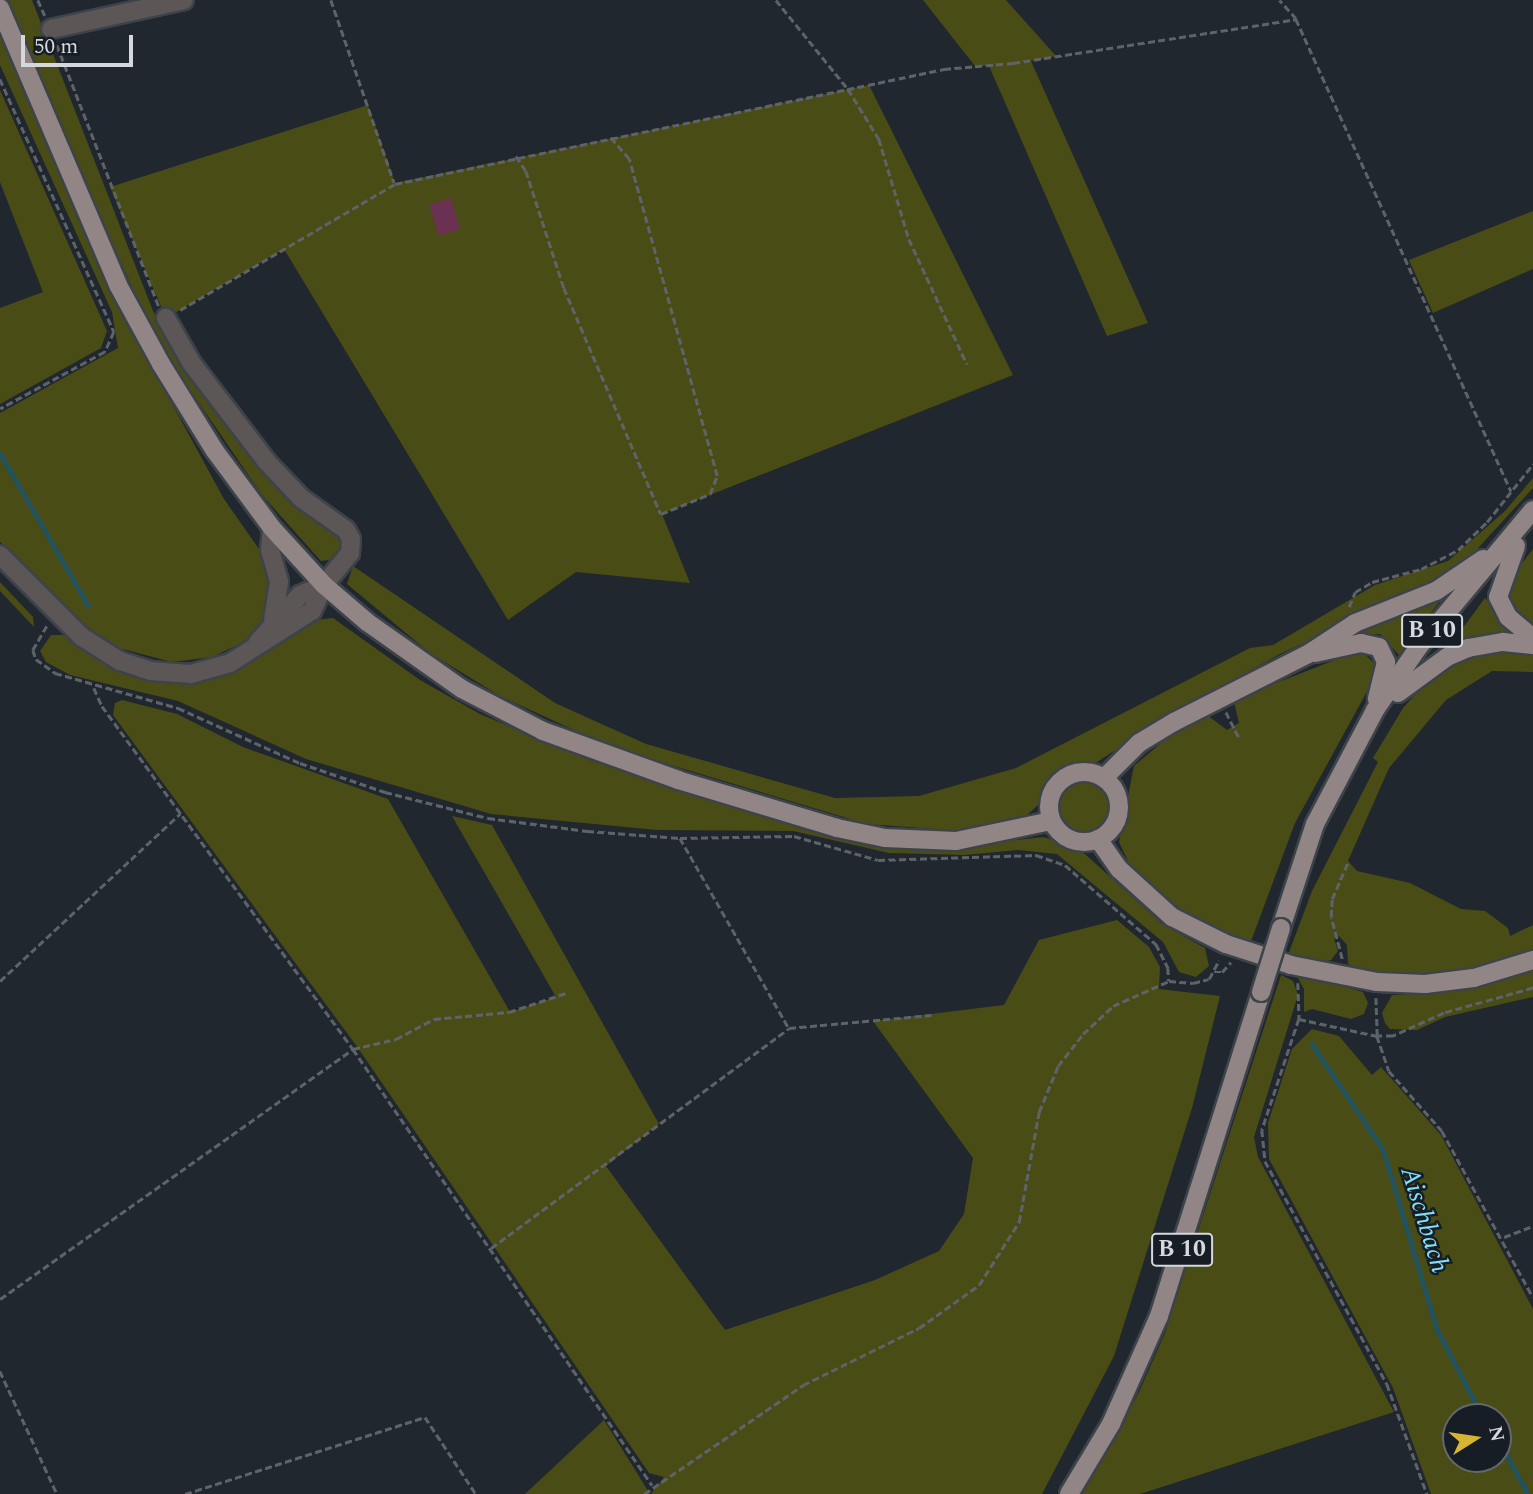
<!DOCTYPE html>
<html>
<head>
<meta charset="utf-8">
<style>
  body { margin:0 }
  #map { position:relative; width:1533px; height:1494px; overflow:hidden; background:#20272e; font-family:Spectral,serif }
  div>[style] { position:absolute }
  [style*='--x'] { left:calc(var(--x)*1px); top:calc(var(--y)*1px); width:calc(var(--w)*1px); rotate:calc(var(--a)*1deg) }
  .green>* { inset:0; background:#4a4c15 }
  .round { border-radius:50% }
  .stream>* { height:4.5px; margin:-2.25px; padding:0 2.25px; transform-origin:2.25px; border-radius:2.25px; background:#21525d }
  .building>* { inset:0; background:#6a3152 }
  .path>* { height:2.5px; margin-top:-1.25px; transform-origin:0; background:repeating-linear-gradient(90deg,#5d6369 0 7px,transparent 0 10.5px) }
  .roads { filter:drop-shadow(2px 0 #3d434a) drop-shadow(-2px 0 #3d434a) drop-shadow(0 2px #3d434a) drop-shadow(0 -2px #3d434a) }
  .minor>* { height:18px; margin:-9px; padding:0 9px; transform-origin:9px; border-radius:9px; background:#5c5656 }
  .major>* { height:18px; margin:-9px; padding:0 9px; transform-origin:9px; border-radius:9px; background:#918685 }
  .major>.ring { margin:-9px; padding:0; box-sizing:content-box; background:none; border:18px solid #918685; border-radius:50% }
  .bridges { filter:drop-shadow(2px 0 #3d434a) drop-shadow(-2px 0 #3d434a) drop-shadow(0 2px #3d434a) drop-shadow(0 -2px #3d434a) }
  .major-bridge>* { height:18px; margin:-9px; padding:0 9px; transform-origin:9px; border-radius:9px; background:#918685 }
  span { translate:-50% -50%; white-space:nowrap; text-align:center; line-height:1.15; -webkit-text-stroke:5px #171d25; paint-order:stroke }
  .shield-label span { padding:2px 5px; background:#171d25; border:2px solid; border-radius:5px; -webkit-text-stroke-width:0 }
  .shield-label { font-size:23px; color:#d5d9de; font-weight:700 }
  .water-label { font-size:26px; color:#80e2fa; font-style:italic }
  .north { position:absolute; left:1442px; top:1403px; width:70px; height:70px; box-sizing:border-box; background:#171d25; border:2px solid #63686f; border-radius:50%; rotate:78deg; font-size:19px; font-weight:700; line-height:28px; text-align:center; color:#d5d9de }
  .north::after { content:''; display:block; margin:auto; width:24px; height:32px; background:#d6b534; clip-path:polygon(50% 0,100% 100%,50% 72%,0 100%) }
  .scale { position:absolute; left:21px; top:35px; width:112px; height:32px; box-sizing:border-box; border:4px solid #d5d9de; border-top:0; padding-left:9px; font-size:21px; line-height:24px; white-space:nowrap; color:#d5d9de; -webkit-text-stroke:5px #171d25; paint-order:stroke }
</style>
</head>
<body>
<div id="map">
  <div class="green">
    <i style="clip-path:polygon(6px 0,32px 0,153px 311px,169px 339px,335px 529px,343px 544px,335px 559px,321px 561px,262px 495px,160px 346px,88px 193px)"></i>
    <i style="clip-path:polygon(923px 0,1006px 0,1056px 56px,1031px 61px,1148px 323px,1107px 336px,989px 66px,975px 66px)"></i>
    <i style="clip-path:polygon(0 35px,111px 292px,224px 499px,266px 559px,273px 581px,269px 612px,248px 640px,212px 657px,172px 662px,115px 647px,67px 611px,0 542px,0 413px,118px 348px,112px 312px,0 65px)"></i>
    <i style="clip-path:polygon(869px 85px,1013px 375px,662px 514px,690px 583px,576px 572px,508px 620px,284px 249px,166px 318px,110px 187px,368px 105px,395px 183px)"></i>
    <i style="clip-path:polygon(0 90px,107px 331px,101px 348px,0 404px,0 308px,43px 292px,0 182px)"></i>
    <i style="clip-path:polygon(1533px 211px,1533px 269px,1433px 313px,1409px 260px)"></i>
    <i style="clip-path:polygon(1533px 478px,1533px 488px,1469px 558px,1438px 581px,1280px 654px,1171px 714px,1097px 762px,1066px 767px,1052px 777px,1037px 806px,1027px 815px,961px 831px,867px 824px,611px 747px,500px 696px,430px 653px,347px 584px,353px 566px,555px 703px,646px 744px,835px 798px,919px 796px,1016px 768px,1250px 648px,1273px 645px,1375px 585px,1448px 561px,1505px 511px)"></i>
    <i style="clip-path:polygon(1533px 549px,1533px 628px,1514px 612px,1507px 593px,1513px 575px)"></i>
    <i style="clip-path:polygon(0 582px,33px 617px,34px 627px,0 591px)"></i>
    <i style="clip-path:polygon(1443px 597px,1399px 655px,1380px 634px,1350px 635px)"></i>
    <i style="clip-path:polygon(1485px 598px,1514px 636px,1483px 636px,1448px 648px)"></i>
    <i style="clip-path:polygon(333px 618px,420px 680px,480px 714px,589px 760px,754px 813px,889px 847px,923px 850px,1043px 837px,1054px 840px,1085px 854px,1162px 924px,1205px 948px,1209px 966px,1196px 977px,1179px 972px,1163px 942px,1057px 854px,1018px 850px,964px 855px,889px 853px,793px 831px,657px 830px,491px 814px,306px 759px,178px 701px,70px 675px,46px 662px,40px 651px,51px 635px,63px 635px,118px 670px,148px 680px,191px 683px,237px 670px,314px 620px)"></i>
    <i style="clip-path:polygon(1508px 649px,1533px 656px,1533px 672px,1492px 671px,1446px 700px,1389px 768px,1348px 861px,1357px 871px,1410px 883px,1461px 909px,1485px 911px,1508px 928px,1510px 936px,1533px 925px,1533px 949px,1483px 967px,1409px 976px,1361px 971px,1348px 964px,1347px 945px,1339px 936px,1334px 938px,1338px 951px,1331px 960px,1321px 963px,1288px 955px,1312px 891px,1378px 762px,1373px 758px,1403px 708px,1435px 672px,1468px 654px)"></i>
    <i style="clip-path:polygon(1360px 650px,1374px 663px,1370px 686px,1295px 823px,1250px 944px,1183px 913px,1156px 894px,1133px 872px,1119px 842px,1134px 766px,1168px 737px,1207px 715px,1227px 730px,1239px 723px,1234px 702px,1241px 697px)"></i>
    <i style="clip-path:polygon(122px 700px,177px 714px,243px 747px,388px 799px,510px 1012px,556px 997px,452px 816px,492px 825px,659px 1124px,606px 1166px,725px 1330px,875px 1280px,939px 1251px,964px 1214px,973px 1158px,873px 1021px,1004px 1005px,1039px 940px,1117px 920px,1149px 947px,1160px 967px,1159px 989px,1220px 996px,1192px 1108px,1114px 1356px,1042px 1494px,651px 1494px,664px 1477px,649px 1473px,358px 1048px,113px 715px,115px 703px)"></i>
    <i class="round" style="left:1057px;top:780px;width:54px;height:54px"></i>
    <i style="clip-path:polygon(1533px 969px,1533px 997px,1445px 1017px,1417px 1030px,1390px 1029px,1385px 1023px,1382px 1013px,1392px 995px,1445px 992px)"></i>
    <i style="clip-path:polygon(1295px 973px,1363px 992px,1368px 1003px,1364px 1014px,1351px 1019px,1312px 1009px,1304px 1012px,1304px 989px)"></i>
    <i style="clip-path:polygon(1281px 975px,1293px 981px,1298px 995px,1254px 1137px,1258px 1157px,1394px 1412px,1140px 1494px,1082px 1494px,1139px 1392px,1165px 1333px)"></i>
    <i style="clip-path:polygon(evenodd,1312px 1029px,1339px 1036px,1372px 1075px,1381px 1067px,1441px 1135px,1533px 1309px,1533px 1494px,1431px 1494px,1393px 1388px,1269px 1159px,1268px 1123px,1292px 1049px,1312px 1029px,1456px 1417px,1498px 1417px,1498px 1459px,1456px 1459px,1456px 1417px)"></i>
    <i style="clip-path:polygon(604px 1420px,650px 1494px,525px 1494px)"></i>
  </div>
  <div class="stream">
    <i style="--x:0;--y:453;--w:176;--a:59.9"></i>
    <i style="--x:1312;--y:1044;--w:127;--a:55.9"></i>
    <i style="--x:1383;--y:1149;--w:188;--a:73.3"></i>
    <i style="--x:1437;--y:1329;--w:99;--a:62.4"></i>
    <i style="--x:1498;--y:1439;--w:63;--a:61.4"></i>
  </div>
  <div class="building">
    <i style="clip-path:polygon(451px 198px,460px 229px,439px 236px,429px 205px)"></i>
  </div>
  <div class="path">
    <i style="--x:38;--y:0;--w:17;--a:66"></i>
    <i style="--x:331;--y:0;--w:193;--a:70.9"></i>
    <i style="--x:776;--y:0;--w:114;--a:51"></i>
    <i style="--x:848;--y:89;--w:59;--a:58.2"></i>
    <i style="--x:879;--y:139;--w:104;--a:73.3"></i>
    <i style="--x:909;--y:239;--w:138;--a:65.1"></i>
    <i style="--x:1296;--y:19;--w:519;--a:65.51"></i>
    <i style="--x:57;--y:45;--w:280;--a:68.7"></i>
    <i style="--x:0;--y:79;--w:277;--a:65.7"></i>
    <i style="--x:114;--y:332;--w:22;--a:114"></i>
    <i style="--x:105;--y:352;--w:119;--a:151.5"></i>
    <i style="--x:516;--y:156;--w:18;--a:56"></i>
    <i style="--x:526;--y:171;--w:123;--a:72"></i>
    <i style="--x:564;--y:288;--w:246;--a:66.8"></i>
    <i style="--x:661;--y:514;--w:53;--a:-22.2"></i>
    <i style="--x:710;--y:494;--w:19;--a:-69"></i>
    <i style="--x:717;--y:476;--w:329;--a:-105.5"></i>
    <i style="--x:629;--y:159;--w:30;--a:-131"></i>
    <i style="--x:180;--y:310;--w:249;--a:-30.4"></i>
    <i style="--x:395;--y:184;--w:561;--a:-11.83"></i>
    <i style="--x:944;--y:69;--w:69;--a:-5"></i>
    <i style="--x:1013;--y:63;--w:286;--a:-8.8"></i>
    <i style="--x:1296;--y:19;--w:25;--a:-132"></i>
    <i style="--x:1349;--y:607;--w:16;--a:-68"></i>
    <i style="--x:1355;--y:592;--w:20;--a:-30"></i>
    <i style="--x:1372;--y:582;--w:51;--a:-14.9"></i>
    <i style="--x:1421;--y:569;--w:42;--a:-27.2"></i>
    <i style="--x:1458;--y:550;--w:40;--a:-44"></i>
    <i style="--x:1487;--y:522;--w:74;--a:-51.6"></i>
    <i style="--x:47;--y:626;--w:28;--a:120"></i>
    <i style="--x:33;--y:650;--w:9;--a:72"></i>
    <i style="--x:36;--y:659;--w:24;--a:36"></i>
    <i style="--x:55;--y:673;--w:128;--a:15.9"></i>
    <i style="--x:178;--y:708;--w:134;--a:24.3"></i>
    <i style="--x:300;--y:763;--w:90;--a:18.8"></i>
    <i style="--x:385;--y:792;--w:106;--a:14.2"></i>
    <i style="--x:488;--y:818;--w:100;--a:7.5"></i>
    <i style="--x:587;--y:831;--w:93;--a:4.3"></i>
    <i style="--x:680;--y:838;--w:114;--a:-1"></i>
    <i style="--x:794;--y:836;--w:87;--a:15.9"></i>
    <i style="--x:878;--y:860;--w:158;--a:-1.8"></i>
    <i style="--x:1036;--y:855;--w:31;--a:19"></i>
    <i style="--x:1065;--y:865;--w:121;--a:41"></i>
    <i style="--x:1156;--y:944;--w:27;--a:63"></i>
    <i style="--x:1168;--y:968;--w:13;--a:86"></i>
    <i style="--x:1169;--y:981;--w:24;--a:5"></i>
    <i style="--x:1193;--y:983;--w:16;--a:-14"></i>
    <i style="--x:1209;--y:979;--w:21;--a:-62"></i>
    <i style="--x:94;--y:688;--w:20;--a:66"></i>
    <i style="--x:102;--y:706;--w:425;--a:53.8"></i>
    <i style="--x:353;--y:1049;--w:529;--a:55.56"></i>
    <i style="--x:1226;--y:712;--w:28;--a:63"></i>
    <i style="--x:680;--y:838;--w:219;--a:60.2"></i>
    <i style="--x:1342;--y:959;--w:43;--a:-104.7"></i>
    <i style="--x:1331;--y:917;--w:18;--a:-87"></i>
    <i style="--x:1332;--y:899;--w:40;--a:-66.6"></i>
    <i style="--x:1214;--y:972;--w:8;--a:0"></i>
    <i style="--x:1222;--y:972;--w:13;--a:-48"></i>
    <i style="--x:0;--y:981;--w:246;--a:-42.9"></i>
    <i style="--x:1298;--y:983;--w:36;--a:88"></i>
    <i style="--x:1299;--y:1019;--w:117;--a:108.4"></i>
    <i style="--x:1262;--y:1130;--w:31;--a:84"></i>
    <i style="--x:1265;--y:1161;--w:254;--a:61.3"></i>
    <i style="--x:1387;--y:1384;--w:117;--a:70"></i>
    <i style="--x:1533;--y:988;--w:92;--a:164.3"></i>
    <i style="--x:1444;--y:1013;--w:56;--a:155.7"></i>
    <i style="--x:1393;--y:1036;--w:16;--a:180"></i>
    <i style="--x:1377;--y:1036;--w:37;--a:71"></i>
    <i style="--x:1389;--y:1071;--w:80;--a:48.5"></i>
    <i style="--x:1442;--y:1131;--w:189;--a:61.3"></i>
    <i style="--x:1299;--y:1019;--w:80;--a:12.3"></i>
    <i style="--x:1377;--y:1036;--w:38;--a:-92"></i>
    <i style="--x:1504;--y:1237;--w:31;--a:-21"></i>
    <i style="--x:491;--y:1248;--w:370;--a:-36.4"></i>
    <i style="--x:789;--y:1028;--w:143;--a:-5.2"></i>
    <i style="--x:0;--y:1299;--w:433;--a:-35.3"></i>
    <i style="--x:353;--y:1049;--w:44;--a:-13.1"></i>
    <i style="--x:396;--y:1039;--w:43;--a:-27.8"></i>
    <i style="--x:434;--y:1019;--w:75;--a:-5.3"></i>
    <i style="--x:509;--y:1012;--w:60;--a:-18.4"></i>
    <i style="--x:0;--y:1371;--w:136;--a:65.1"></i>
    <i style="--x:185;--y:1494;--w:252;--a:-17.8"></i>
    <i style="--x:425;--y:1417;--w:92;--a:56.5"></i>
    <i style="--x:644;--y:1494;--w:193;--a:-34.4"></i>
    <i style="--x:803;--y:1385;--w:129;--a:-26.2"></i>
    <i style="--x:919;--y:1328;--w:74;--a:-35.6"></i>
    <i style="--x:979;--y:1285;--w:75;--a:-57.6"></i>
    <i style="--x:1019;--y:1222;--w:112;--a:-79.7"></i>
    <i style="--x:1039;--y:1112;--w:50;--a:-67.6"></i>
    <i style="--x:1058;--y:1066;--w:41;--a:-52"></i>
    <i style="--x:1083;--y:1034;--w:41;--a:-43"></i>
    <i style="--x:1113;--y:1006;--w:61;--a:-24.1"></i>
  </div>
  <div class="roads">
    <div class="minor">
      <i style="--x:51;--y:29;--w:136;--a:-12.3"></i>
      <i style="--x:272;--y:528;--w:22;--a:95"></i>
      <i style="--x:270;--y:550;--w:33;--a:74"></i>
      <i style="--x:279;--y:582;--w:37;--a:99"></i>
      <i style="--x:0;--y:555;--w:116;--a:45"></i>
      <i style="--x:82;--y:637;--w:45;--a:32.3"></i>
      <i style="--x:120;--y:661;--w:32;--a:18"></i>
      <i style="--x:150;--y:671;--w:41;--a:4.2"></i>
      <i style="--x:191;--y:674;--w:41;--a:-15.8"></i>
      <i style="--x:230;--y:663;--w:97;--a:-32.4"></i>
      <i style="--x:312;--y:611;--w:29;--a:-65"></i>
      <i style="--x:324;--y:585;--w:41;--a:-50.9"></i>
      <i style="--x:350;--y:553;--w:14;--a:-86"></i>
      <i style="--x:351;--y:539;--w:10;--a:-119"></i>
      <i style="--x:346;--y:530;--w:55;--a:-144.6"></i>
      <i style="--x:301;--y:498;--w:50;--a:-133.4"></i>
      <i style="--x:267;--y:462;--w:123;--a:-127.4"></i>
      <i style="--x:192;--y:364;--w:53;--a:-119.5"></i>
      <i style="--x:258;--y:642;--w:63;--a:-48.2"></i>
      <i style="--x:300;--y:595;--w:26;--a:-23"></i>
    </div>
    <div class="major">
      <i style="--x:0;--y:8;--w:301;--a:66.9"></i>
      <i style="--x:118;--y:285;--w:90;--a:61.4"></i>
      <i style="--x:161;--y:364;--w:102;--a:58.2"></i>
      <i style="--x:215;--y:451;--w:96;--a:53.5"></i>
      <i style="--x:272;--y:528;--w:77;--a:47.6"></i>
      <i style="--x:324;--y:585;--w:57;--a:40.7"></i>
      <i style="--x:367;--y:622;--w:116;--a:35.2"></i>
      <i style="--x:462;--y:689;--w:91;--a:27.4"></i>
      <i style="--x:543;--y:731;--w:144;--a:19.9"></i>
      <i style="--x:678;--y:780;--w:166;--a:16.8"></i>
      <i style="--x:837;--y:828;--w:49;--a:11.8"></i>
      <i style="--x:885;--y:838;--w:71;--a:2.4"></i>
      <i style="--x:956;--y:841;--w:97;--a:-11.9"></i>
      <i style="--x:1516;--y:546;--w:54;--a:109.4"></i>
      <i style="--x:1498;--y:597;--w:22;--a:63"></i>
      <i style="--x:1508;--y:617;--w:33;--a:40"></i>
      <i style="--x:1315;--y:653;--w:47;--a:-12.3"></i>
      <i style="--x:1361;--y:643;--w:18;--a:13"></i>
      <i style="--x:1379;--y:647;--w:17;--a:65"></i>
      <i style="--x:1386;--y:662;--w:38;--a:104"></i>
      <i style="--x:1398;--y:693;--w:61;--a:-36.3"></i>
      <i style="--x:1447;--y:657;--w:23;--a:-23"></i>
      <i style="--x:1468;--y:648;--w:36;--a:-10"></i>
      <i style="--x:1503;--y:642;--w:30;--a:6"></i>
      <i class="ring" style="left:1049px;top:772px;width:52px;height:52px"></i>
      <i style="--x:1104;--y:778;--w:49;--a:-45"></i>
      <i style="--x:1139;--y:743;--w:41;--a:-31"></i>
      <i style="--x:1174;--y:722;--w:150;--a:-26.9"></i>
      <i style="--x:1308;--y:654;--w:56;--a:-33.4"></i>
      <i style="--x:1355;--y:623;--w:87;--a:-21.6"></i>
      <i style="--x:1436;--y:591;--w:57;--a:-34.2"></i>
      <i style="--x:1098;--y:839;--w:37;--a:55"></i>
      <i style="--x:1119;--y:869;--w:72;--a:42.2"></i>
      <i style="--x:1172;--y:917;--w:60;--a:26.6"></i>
      <i style="--x:1226;--y:944;--w:68;--a:17.9"></i>
      <i style="--x:1291;--y:965;--w:88;--a:11.2"></i>
      <i style="--x:1377;--y:982;--w:48;--a:2.4"></i>
      <i style="--x:1425;--y:984;--w:49;--a:-7"></i>
      <i style="--x:1474;--y:978;--w:62;--a:-17"></i>
      <i style="--x:1281;--y:928;--w:109;--a:-71.9"></i>
      <i style="--x:1315;--y:824;--w:129;--a:-62.2"></i>
      <i style="--x:1375;--y:710;--w:79;--a:-55.3"></i>
      <i style="--x:1420;--y:645;--w:176;--a:-50.1"></i>
      <i style="--x:1069;--y:1494;--w:82;--a:-59"></i>
      <i style="--x:1111;--y:1424;--w:118;--a:-66"></i>
      <i style="--x:1159;--y:1316;--w:340;--a:-72.5"></i>
    </div>
  </div>
  <div class="bridges">
    <div class="major-bridge">
      <i style="--x:1261;--y:992;--w:67;--a:-72.6"></i>
    </div>
  </div>
  <div class="shield-label">
    <span style="left:1432px;top:631px">B 10</span>
    <span style="left:1182px;top:1250px">B 10</span>
  </div>
  <div class="water-label">
    <span style="left:1424px;top:1220px;rotate:73deg">Aischbach</span>
  </div>
  <div class="north">N</div>
  <div class="scale">50 m</div>
</div>
</body>
</html>
